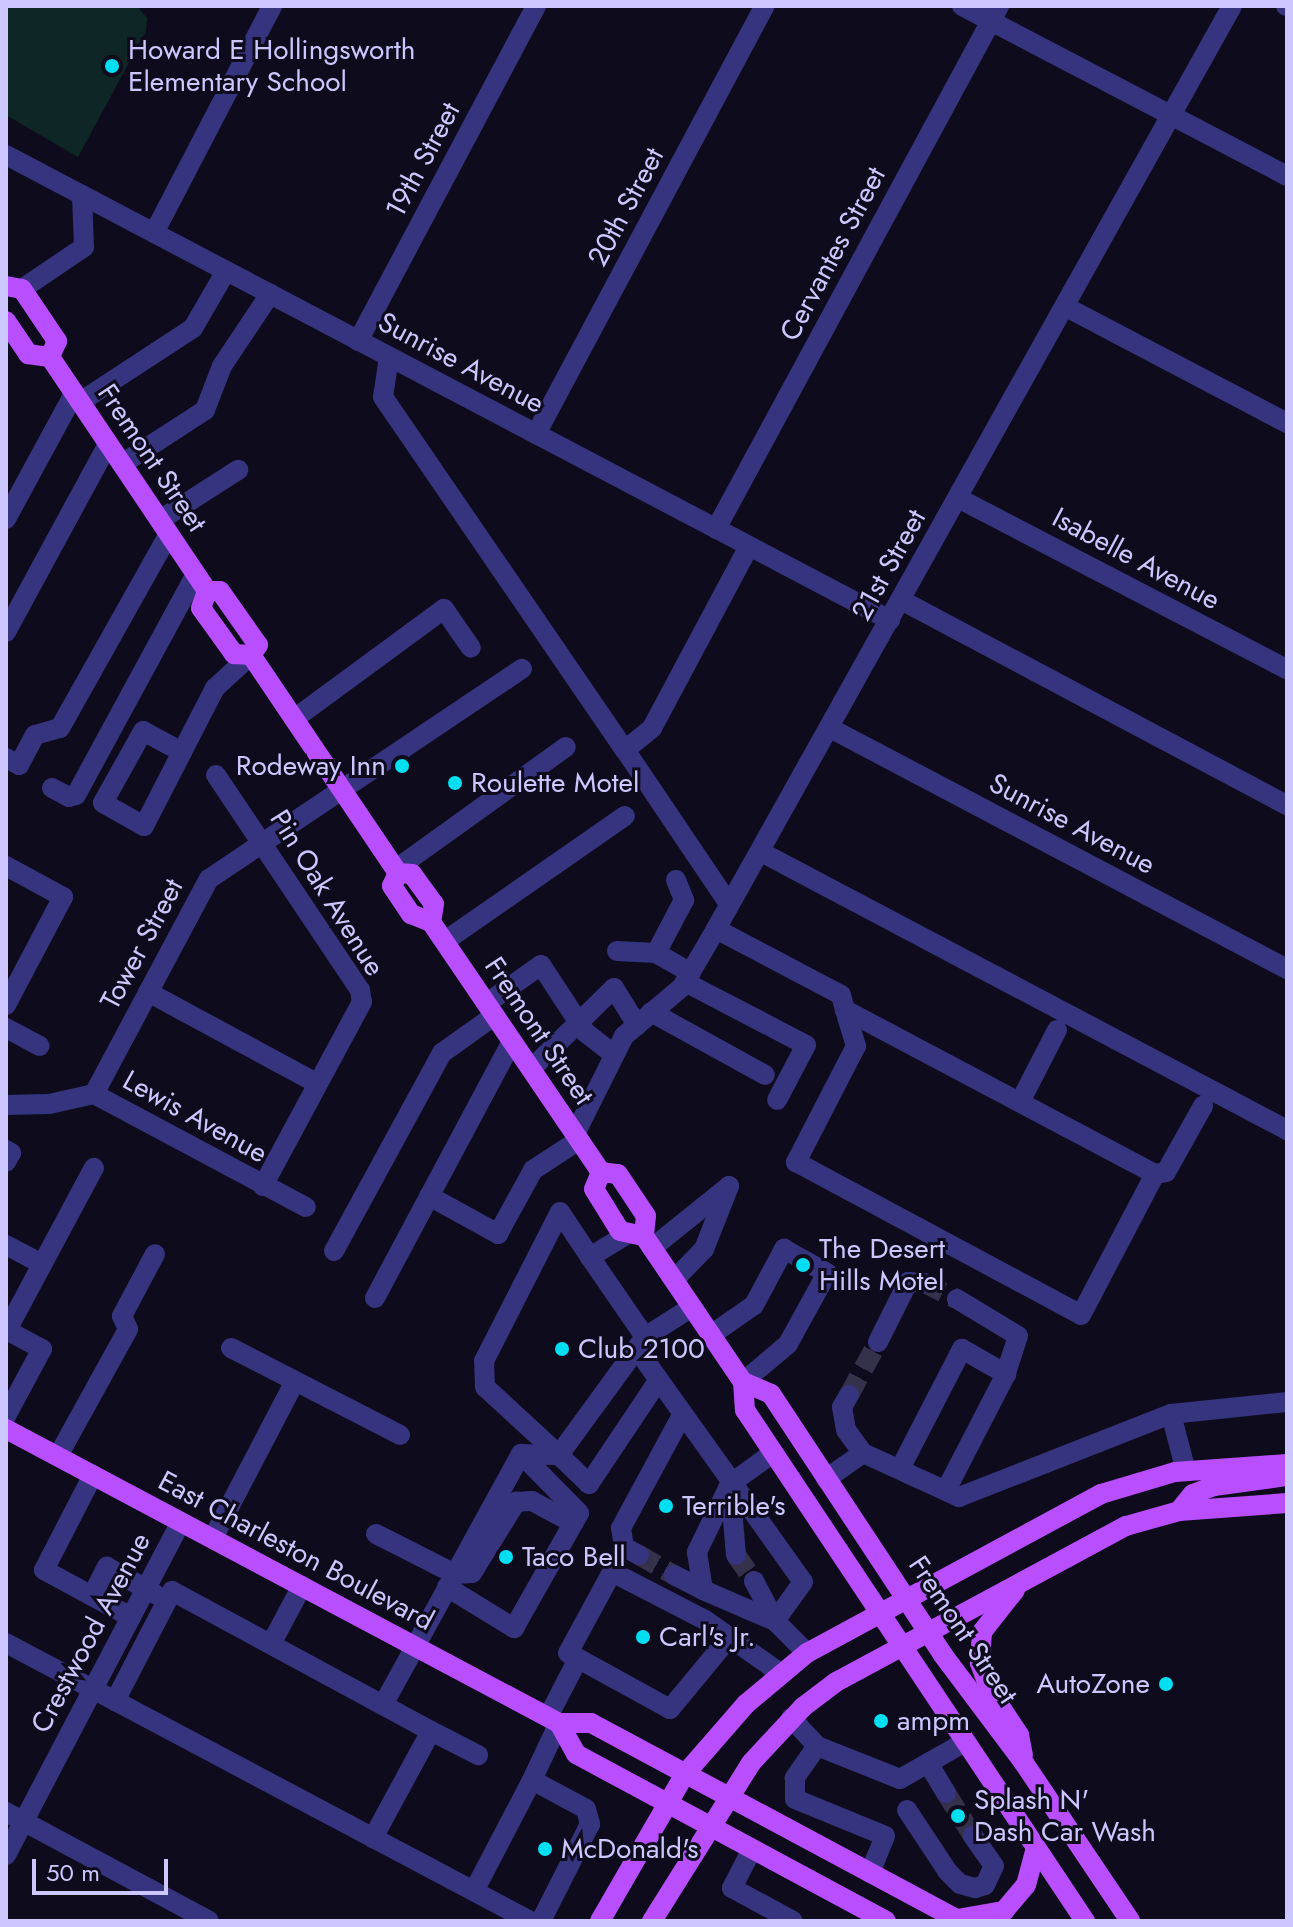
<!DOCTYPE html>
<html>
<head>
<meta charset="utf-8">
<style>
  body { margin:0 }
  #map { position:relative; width:1293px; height:1927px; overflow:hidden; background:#0e0b1d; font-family:Jost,sans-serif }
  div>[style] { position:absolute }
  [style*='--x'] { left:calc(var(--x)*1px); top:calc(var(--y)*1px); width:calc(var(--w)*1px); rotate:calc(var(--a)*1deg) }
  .green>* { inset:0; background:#0e2726 }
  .minor-tunnel>* { height:20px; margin-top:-10px; transform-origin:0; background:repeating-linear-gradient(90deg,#34314a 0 20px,transparent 0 30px) }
  .minor>* { height:20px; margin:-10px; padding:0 10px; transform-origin:10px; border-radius:10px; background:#36347e }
  .major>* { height:20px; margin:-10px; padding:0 10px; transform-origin:10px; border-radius:10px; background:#b94eff }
  .dots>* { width:22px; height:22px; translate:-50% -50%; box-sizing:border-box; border:4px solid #0e0b1d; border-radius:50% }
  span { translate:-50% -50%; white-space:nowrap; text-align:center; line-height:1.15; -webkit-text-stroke:6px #0e0b1d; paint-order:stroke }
  .poi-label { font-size:28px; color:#ccc7ff }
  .left { translate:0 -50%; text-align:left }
  .right { translate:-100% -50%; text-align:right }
  .street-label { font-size:28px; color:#ccc7ff }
  .frame { position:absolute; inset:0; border:8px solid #ccc7ff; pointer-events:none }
  .scale { position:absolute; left:32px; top:1859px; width:136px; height:36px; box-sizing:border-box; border:4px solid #ccc7ff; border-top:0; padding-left:10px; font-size:24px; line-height:28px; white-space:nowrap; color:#ccc7ff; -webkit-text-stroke:6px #0e0b1d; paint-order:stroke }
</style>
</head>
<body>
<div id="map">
  <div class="green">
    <i style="clip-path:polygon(6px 6px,137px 6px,147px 18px,146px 31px,78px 157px,6px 115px)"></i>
  </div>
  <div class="minor-tunnel">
    <i style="--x:925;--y:1283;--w:36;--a:27"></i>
    <i style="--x:849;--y:1395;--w:60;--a:-61.3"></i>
    <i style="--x:639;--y:1555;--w:40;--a:29.7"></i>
    <i style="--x:736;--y:1555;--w:32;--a:55"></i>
    <i style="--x:946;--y:1793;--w:51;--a:57.9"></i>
  </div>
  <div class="minor">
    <i style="--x:962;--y:6;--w:367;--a:27.6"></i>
    <i style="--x:1286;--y:6;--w:1;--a:0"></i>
    <i style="--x:6;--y:155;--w:999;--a:27.75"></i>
    <i style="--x:154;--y:233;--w:256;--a:-62.5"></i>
    <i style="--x:22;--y:289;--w:75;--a:-34.1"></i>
    <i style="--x:84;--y:247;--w:52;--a:-92.2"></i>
    <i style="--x:1066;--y:307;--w:250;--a:27.7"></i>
    <i style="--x:358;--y:341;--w:379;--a:-62"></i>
    <i style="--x:389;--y:357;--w:40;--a:98.5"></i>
    <i style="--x:383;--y:397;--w:428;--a:55.6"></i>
    <i style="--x:80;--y:402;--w:135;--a:-33.2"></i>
    <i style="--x:193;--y:328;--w:66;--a:-59.9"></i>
    <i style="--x:536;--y:434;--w:485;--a:-61.9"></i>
    <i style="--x:122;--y:464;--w:99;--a:-33"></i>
    <i style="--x:205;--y:410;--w:47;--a:-68.9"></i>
    <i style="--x:222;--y:366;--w:87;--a:-56.3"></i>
    <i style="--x:958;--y:498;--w:371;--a:27.5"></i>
    <i style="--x:6;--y:519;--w:142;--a:-61.5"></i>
    <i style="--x:160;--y:520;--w:93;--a:-32.7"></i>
    <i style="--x:716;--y:529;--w:595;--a:-61.58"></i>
    <i style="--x:901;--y:600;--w:437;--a:28"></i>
    <i style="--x:6;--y:632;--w:214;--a:-61.5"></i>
    <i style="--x:294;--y:719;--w:186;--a:-36.3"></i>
    <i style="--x:444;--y:609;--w:47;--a:55.3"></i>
    <i style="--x:830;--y:728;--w:517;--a:27.81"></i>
    <i style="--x:182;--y:752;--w:44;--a:-151.7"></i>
    <i style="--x:143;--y:731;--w:82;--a:119.1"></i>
    <i style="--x:103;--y:803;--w:47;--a:29.3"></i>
    <i style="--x:144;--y:826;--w:83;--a:-62.8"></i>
    <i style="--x:182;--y:752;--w:72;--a:-62.7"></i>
    <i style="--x:215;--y:688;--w:49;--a:-42.5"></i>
    <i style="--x:6;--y:758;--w:15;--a:28"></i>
    <i style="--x:19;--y:765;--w:34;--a:-62"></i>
    <i style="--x:35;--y:735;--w:26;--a:-16"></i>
    <i style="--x:60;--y:728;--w:223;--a:-60.7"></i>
    <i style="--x:216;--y:775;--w:259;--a:56.2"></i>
    <i style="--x:360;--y:990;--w:12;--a:81"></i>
    <i style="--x:362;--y:1002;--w:209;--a:118.3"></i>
    <i style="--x:52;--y:788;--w:19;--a:28"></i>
    <i style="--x:69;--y:797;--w:7;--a:-16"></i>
    <i style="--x:76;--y:795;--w:251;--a:-61.5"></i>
    <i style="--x:761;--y:852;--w:595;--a:27.86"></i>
    <i style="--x:6;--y:866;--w:65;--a:28.5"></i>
    <i style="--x:63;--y:897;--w:122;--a:117.8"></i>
    <i style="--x:396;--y:869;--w:209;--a:-35.7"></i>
    <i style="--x:676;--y:880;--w:22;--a:68"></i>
    <i style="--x:684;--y:900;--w:60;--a:117.8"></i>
    <i style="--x:656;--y:953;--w:40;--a:29.7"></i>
    <i style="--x:729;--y:904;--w:186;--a:-124"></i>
    <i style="--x:625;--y:750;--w:35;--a:-39"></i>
    <i style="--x:652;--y:728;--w:206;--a:-61.9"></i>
    <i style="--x:716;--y:929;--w:141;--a:27.8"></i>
    <i style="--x:841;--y:995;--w:16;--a:75"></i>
    <i style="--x:845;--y:1010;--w:38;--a:73"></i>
    <i style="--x:856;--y:1046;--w:131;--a:117.3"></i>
    <i style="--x:796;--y:1162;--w:323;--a:28.2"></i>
    <i style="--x:1081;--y:1315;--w:159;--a:-62.3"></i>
    <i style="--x:1155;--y:1174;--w:351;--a:-152.1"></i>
    <i style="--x:445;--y:941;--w:219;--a:-34.8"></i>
    <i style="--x:617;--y:951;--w:39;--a:3"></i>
    <i style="--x:685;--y:982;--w:136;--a:27.5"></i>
    <i style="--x:806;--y:1045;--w:62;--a:117.8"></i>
    <i style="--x:148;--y:992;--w:193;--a:28.4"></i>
    <i style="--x:487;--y:1003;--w:66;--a:-35.1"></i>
    <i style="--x:541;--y:965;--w:80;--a:56.7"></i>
    <i style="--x:585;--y:1032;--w:37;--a:38"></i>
    <i style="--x:651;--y:1012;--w:130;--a:28.9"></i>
    <i style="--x:6;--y:1028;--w:38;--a:28"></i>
    <i style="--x:531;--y:1069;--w:116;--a:-44.3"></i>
    <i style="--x:614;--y:988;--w:44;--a:58.1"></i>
    <i style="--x:94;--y:1094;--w:244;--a:-61.9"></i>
    <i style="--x:209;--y:879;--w:377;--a:-33.9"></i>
    <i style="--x:1020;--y:1102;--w:81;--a:-62.8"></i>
    <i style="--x:6;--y:1105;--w:43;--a:-1.3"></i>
    <i style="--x:49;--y:1104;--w:46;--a:-12.5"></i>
    <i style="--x:94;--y:1094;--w:240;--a:28.1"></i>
    <i style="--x:575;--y:1134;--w:110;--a:-63.4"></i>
    <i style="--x:624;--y:1036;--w:76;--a:-40.2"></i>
    <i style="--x:682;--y:987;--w:67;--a:-59.6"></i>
    <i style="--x:716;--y:929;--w:1057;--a:-60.79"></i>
    <i style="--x:6;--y:1150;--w:6;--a:31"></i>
    <i style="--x:11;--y:1153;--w:10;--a:119"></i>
    <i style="--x:1155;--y:1174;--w:11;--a:-10"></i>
    <i style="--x:1166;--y:1172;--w:76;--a:-60.7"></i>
    <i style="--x:429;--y:1196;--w:79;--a:28.8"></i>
    <i style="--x:498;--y:1234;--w:73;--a:-61.3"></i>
    <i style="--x:533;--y:1170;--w:55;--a:-33.1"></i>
    <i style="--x:6;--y:1245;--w:41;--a:27.8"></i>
    <i style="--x:652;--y:1248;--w:99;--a:-38.8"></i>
    <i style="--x:729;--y:1186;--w:68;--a:111.6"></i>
    <i style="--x:704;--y:1249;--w:43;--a:134.1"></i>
    <i style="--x:334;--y:1251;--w:226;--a:-61.4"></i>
    <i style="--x:442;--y:1053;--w:65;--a:-35.6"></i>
    <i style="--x:590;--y:1257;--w:97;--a:55.5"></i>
    <i style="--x:645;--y:1337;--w:146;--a:126.1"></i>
    <i style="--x:559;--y:1455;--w:100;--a:-137.4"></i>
    <i style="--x:485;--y:1387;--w:26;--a:-92"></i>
    <i style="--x:484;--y:1361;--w:167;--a:-63"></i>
    <i style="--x:560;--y:1212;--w:54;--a:56.3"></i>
    <i style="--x:590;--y:1257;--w:46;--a:-31.6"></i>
    <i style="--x:375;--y:1298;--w:291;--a:-61.9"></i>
    <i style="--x:957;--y:1299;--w:71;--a:31.2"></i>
    <i style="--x:1018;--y:1336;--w:40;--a:108"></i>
    <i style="--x:711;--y:1335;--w:52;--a:-34.9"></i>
    <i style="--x:754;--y:1305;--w:64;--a:-61.8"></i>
    <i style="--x:784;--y:1249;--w:49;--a:29.2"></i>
    <i style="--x:827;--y:1273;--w:81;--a:118.8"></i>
    <i style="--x:788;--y:1344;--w:59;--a:139.8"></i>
    <i style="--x:645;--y:1337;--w:56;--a:-32.6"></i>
    <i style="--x:878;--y:1342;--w:67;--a:-63.4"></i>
    <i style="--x:908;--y:1282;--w:17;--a:3"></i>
    <i style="--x:231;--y:1348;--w:190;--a:27.2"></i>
    <i style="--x:639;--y:1352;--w:282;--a:54.5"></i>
    <i style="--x:803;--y:1582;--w:48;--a:125.7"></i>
    <i style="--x:775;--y:1621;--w:45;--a:45"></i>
    <i style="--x:849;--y:1395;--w:14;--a:120"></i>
    <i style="--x:842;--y:1407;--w:23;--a:80"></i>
    <i style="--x:846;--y:1430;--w:29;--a:54"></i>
    <i style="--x:1171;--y:1414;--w:117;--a:-5.9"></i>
    <i style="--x:6;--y:1416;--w:76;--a:-61.8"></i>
    <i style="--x:42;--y:1349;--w:40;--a:-152"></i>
    <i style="--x:7;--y:1330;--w:184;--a:-61.8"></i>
    <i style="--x:773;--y:1453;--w:53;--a:144.2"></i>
    <i style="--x:730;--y:1484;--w:76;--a:115.9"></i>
    <i style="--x:697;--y:1552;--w:38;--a:81"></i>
    <i style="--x:703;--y:1590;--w:78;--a:23.3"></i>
    <i style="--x:58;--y:1456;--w:145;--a:-61.1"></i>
    <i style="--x:128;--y:1329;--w:14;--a:-115"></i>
    <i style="--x:122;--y:1316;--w:70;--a:-62"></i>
    <i style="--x:901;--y:1467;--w:133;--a:-62.7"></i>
    <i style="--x:962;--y:1349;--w:51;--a:29.6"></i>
    <i style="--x:1006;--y:1374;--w:131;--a:117.3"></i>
    <i style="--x:93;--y:1475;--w:107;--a:117.3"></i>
    <i style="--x:44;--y:1570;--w:99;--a:28.4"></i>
    <i style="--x:826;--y:1479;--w:45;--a:-35.1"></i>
    <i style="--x:863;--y:1453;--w:106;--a:24.6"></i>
    <i style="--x:959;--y:1497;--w:228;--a:-21.4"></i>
    <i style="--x:1171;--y:1414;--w:59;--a:75.3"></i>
    <i style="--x:730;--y:1484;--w:71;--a:85.2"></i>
    <i style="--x:376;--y:1534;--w:89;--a:26.9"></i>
    <i style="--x:455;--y:1574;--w:17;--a:-3"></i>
    <i style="--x:472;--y:1573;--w:84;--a:-58.2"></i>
    <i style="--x:516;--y:1502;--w:16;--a:-4"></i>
    <i style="--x:532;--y:1501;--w:47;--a:28.2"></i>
    <i style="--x:213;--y:1538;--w:177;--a:-62.4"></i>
    <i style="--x:639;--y:1555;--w:17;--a:-152"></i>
    <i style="--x:624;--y:1547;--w:19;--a:-99"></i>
    <i style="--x:621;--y:1528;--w:128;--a:-61.6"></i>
    <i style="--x:674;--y:1575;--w:33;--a:27"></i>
    <i style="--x:754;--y:1581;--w:45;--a:62.3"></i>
    <i style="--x:447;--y:1587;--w:79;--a:31.5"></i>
    <i style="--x:514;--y:1628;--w:132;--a:-60.5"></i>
    <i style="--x:579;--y:1513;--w:83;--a:-134.5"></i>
    <i style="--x:92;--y:1596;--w:33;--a:-63"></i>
    <i style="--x:107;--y:1567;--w:55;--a:29.4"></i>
    <i style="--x:728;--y:1639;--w:91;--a:129.6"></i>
    <i style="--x:670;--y:1709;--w:116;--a:-151.2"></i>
    <i style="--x:568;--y:1653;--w:92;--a:-61.5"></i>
    <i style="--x:612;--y:1572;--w:105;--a:27.3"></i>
    <i style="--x:705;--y:1620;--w:92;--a:35.2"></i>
    <i style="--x:6;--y:1643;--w:593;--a:27.95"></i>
    <i style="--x:271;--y:1644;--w:66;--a:-61.9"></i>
    <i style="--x:115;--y:1701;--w:124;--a:-62.6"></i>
    <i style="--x:172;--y:1591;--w:294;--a:28.4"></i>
    <i style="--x:431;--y:1731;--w:122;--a:118.5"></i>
    <i style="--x:383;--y:1705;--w:286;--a:-61.2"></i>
    <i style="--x:521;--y:1454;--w:38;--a:2"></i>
    <i style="--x:559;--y:1455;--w:42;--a:44"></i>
    <i style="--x:589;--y:1484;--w:124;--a:-56.2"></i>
    <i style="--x:548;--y:1717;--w:65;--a:-62.7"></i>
    <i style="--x:791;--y:1718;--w:38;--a:47"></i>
    <i style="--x:817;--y:1746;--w:89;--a:21.7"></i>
    <i style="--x:900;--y:1779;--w:73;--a:-29.7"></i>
    <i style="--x:431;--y:1731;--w:53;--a:27.1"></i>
    <i style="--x:817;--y:1746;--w:39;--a:125"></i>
    <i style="--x:795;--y:1778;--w:21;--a:90"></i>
    <i style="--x:795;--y:1799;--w:97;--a:22.3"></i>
    <i style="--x:885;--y:1836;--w:40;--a:112"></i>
    <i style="--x:928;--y:1763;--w:35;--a:59"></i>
    <i style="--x:532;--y:1780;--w:63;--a:-64.7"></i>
    <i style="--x:907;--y:1810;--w:74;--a:56.5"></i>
    <i style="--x:948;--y:1872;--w:17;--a:45"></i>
    <i style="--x:960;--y:1884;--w:16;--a:15"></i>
    <i style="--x:975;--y:1888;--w:10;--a:-17"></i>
    <i style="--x:985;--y:1885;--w:21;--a:-65"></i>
    <i style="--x:994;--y:1866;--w:37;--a:-125"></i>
    <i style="--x:6;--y:1812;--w:230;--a:28.2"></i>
    <i style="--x:752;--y:1849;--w:44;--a:117.1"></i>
    <i style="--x:732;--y:1888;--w:69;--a:28.4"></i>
    <i style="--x:6;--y:1855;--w:376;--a:-62.3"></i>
    <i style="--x:474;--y:1891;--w:125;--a:-62.4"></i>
    <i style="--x:532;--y:1780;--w:61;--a:28.2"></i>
    <i style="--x:586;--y:1809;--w:16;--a:75"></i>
    <i style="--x:590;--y:1824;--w:109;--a:116.8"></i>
  </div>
  <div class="major">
    <i style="--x:6;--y:286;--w:16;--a:11"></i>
    <i style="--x:22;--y:289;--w:63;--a:56.1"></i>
    <i style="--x:57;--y:341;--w:17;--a:114"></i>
    <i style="--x:6;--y:321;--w:40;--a:56"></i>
    <i style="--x:28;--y:354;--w:22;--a:8"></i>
    <i style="--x:50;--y:357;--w:282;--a:56.1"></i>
    <i style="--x:207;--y:591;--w:13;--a:0"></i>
    <i style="--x:220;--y:591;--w:66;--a:54.9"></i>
    <i style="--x:258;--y:645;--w:12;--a:125"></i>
    <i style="--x:207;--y:591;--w:18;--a:109"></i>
    <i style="--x:201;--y:608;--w:57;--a:54.3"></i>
    <i style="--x:234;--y:654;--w:17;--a:3"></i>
    <i style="--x:251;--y:655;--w:263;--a:56"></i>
    <i style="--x:398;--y:873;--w:14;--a:115"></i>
    <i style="--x:392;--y:886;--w:34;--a:56"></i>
    <i style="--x:411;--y:914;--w:22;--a:22"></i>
    <i style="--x:431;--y:922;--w:302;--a:55.8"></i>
    <i style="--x:601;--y:1172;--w:17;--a:7"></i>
    <i style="--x:618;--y:1174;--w:50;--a:56.3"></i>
    <i style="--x:646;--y:1216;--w:20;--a:96"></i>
    <i style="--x:644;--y:1236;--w:176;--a:55.9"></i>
    <i style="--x:743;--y:1382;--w:28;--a:86"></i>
    <i style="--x:745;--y:1410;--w:614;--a:56.36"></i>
    <i style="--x:398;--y:873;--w:14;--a:4"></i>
    <i style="--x:412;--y:874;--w:37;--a:54"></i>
    <i style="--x:434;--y:904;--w:18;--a:99"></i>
    <i style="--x:601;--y:1172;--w:18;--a:112"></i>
    <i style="--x:594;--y:1189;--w:49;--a:58.2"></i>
    <i style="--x:620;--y:1231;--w:25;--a:12"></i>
    <i style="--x:743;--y:1382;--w:30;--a:23"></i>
    <i style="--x:771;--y:1394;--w:313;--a:56.6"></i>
    <i style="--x:943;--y:1655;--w:135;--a:53.1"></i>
    <i style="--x:1024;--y:1763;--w:190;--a:56.1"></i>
    <i style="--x:6;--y:1429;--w:626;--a:28"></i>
    <i style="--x:559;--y:1723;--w:32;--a:0"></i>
    <i style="--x:591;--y:1723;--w:419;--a:28.2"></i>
    <i style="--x:1179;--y:1511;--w:22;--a:-51"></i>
    <i style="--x:1193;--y:1494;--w:22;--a:-21"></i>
    <i style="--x:1214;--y:1486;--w:74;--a:-7.8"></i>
    <i style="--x:1015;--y:1590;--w:53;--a:128.2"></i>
    <i style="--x:982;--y:1632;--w:31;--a:94"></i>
    <i style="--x:980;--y:1663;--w:30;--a:70"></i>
    <i style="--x:990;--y:1691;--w:53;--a:56.6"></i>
    <i style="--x:1019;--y:1735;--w:20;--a:79"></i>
    <i style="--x:559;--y:1723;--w:35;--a:61"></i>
    <i style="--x:576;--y:1754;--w:352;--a:28.3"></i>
    <i style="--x:957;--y:1919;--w:48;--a:-9.7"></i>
    <i style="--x:1004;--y:1911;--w:34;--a:-50"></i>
    <i style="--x:1026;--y:1885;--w:38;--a:-75"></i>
    <i style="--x:600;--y:1921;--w:170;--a:-60"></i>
    <i style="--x:685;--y:1774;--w:93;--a:-48.9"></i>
    <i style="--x:746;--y:1704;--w:80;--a:-39.9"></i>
    <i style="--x:807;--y:1653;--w:334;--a:-28.4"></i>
    <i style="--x:1101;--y:1494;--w:77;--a:-16.6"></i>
    <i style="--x:1175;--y:1472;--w:112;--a:-4.1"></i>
    <i style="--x:652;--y:1921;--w:186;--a:-57.9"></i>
    <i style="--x:751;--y:1763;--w:76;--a:-47.1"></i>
    <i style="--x:803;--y:1707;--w:41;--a:-37.1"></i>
    <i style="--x:836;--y:1682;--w:329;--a:-28.3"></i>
    <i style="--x:1126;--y:1526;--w:55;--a:-15.8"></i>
    <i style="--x:1179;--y:1511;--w:108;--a:-4.2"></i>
  </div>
  <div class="dots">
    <i style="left:112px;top:66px;background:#00dff2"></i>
    <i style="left:402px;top:766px;background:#00dff2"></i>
    <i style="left:455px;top:783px;background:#00dff2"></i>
    <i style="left:803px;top:1265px;background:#00dff2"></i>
    <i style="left:562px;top:1349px;background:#00dff2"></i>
    <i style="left:666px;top:1506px;background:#00dff2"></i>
    <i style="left:506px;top:1557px;background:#00dff2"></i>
    <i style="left:643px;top:1637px;background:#00dff2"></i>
    <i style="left:1166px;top:1684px;background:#00dff2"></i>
    <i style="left:881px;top:1721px;background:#00dff2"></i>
    <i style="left:958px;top:1816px;background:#00dff2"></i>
    <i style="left:545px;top:1849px;background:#00dff2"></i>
  </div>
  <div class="poi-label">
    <span class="left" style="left:128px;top:66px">Howard E Hollingsworth<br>Elementary School</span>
    <span class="right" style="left:386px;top:766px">Rodeway Inn</span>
    <span class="left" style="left:471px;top:783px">Roulette Motel</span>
    <span class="left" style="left:819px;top:1265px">The Desert<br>Hills Motel</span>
    <span class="left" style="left:578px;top:1349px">Club 2100</span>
    <span class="left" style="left:682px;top:1506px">Terrible's</span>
    <span class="left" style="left:522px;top:1557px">Taco Bell</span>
    <span class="left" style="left:659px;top:1637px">Carl's Jr.</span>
    <span class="right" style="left:1150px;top:1684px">AutoZone</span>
    <span class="left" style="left:897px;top:1721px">ampm</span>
    <span class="left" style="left:974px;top:1816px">Splash N'<br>Dash Car Wash</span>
    <span class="left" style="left:561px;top:1849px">McDonald's</span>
  </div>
  <div class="street-label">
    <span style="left:423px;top:160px;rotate:-62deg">19th Street</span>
    <span style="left:626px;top:207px;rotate:-62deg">20th Street</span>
    <span style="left:833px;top:254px;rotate:-62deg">Cervantes Street</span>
    <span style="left:461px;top:363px;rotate:28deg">Sunrise Avenue</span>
    <span style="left:152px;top:458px;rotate:56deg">Fremont Street</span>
    <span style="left:1136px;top:559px;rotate:28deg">Isabelle Avenue</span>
    <span style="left:889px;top:565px;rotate:-61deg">21st Street</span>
    <span style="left:1072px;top:824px;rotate:28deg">Sunrise Avenue</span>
    <span style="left:327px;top:893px;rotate:58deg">Pin Oak Avenue</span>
    <span style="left:142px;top:944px;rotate:-62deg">Tower Street</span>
    <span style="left:539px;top:1031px;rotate:56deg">Fremont Street</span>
    <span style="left:195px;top:1117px;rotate:29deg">Lewis Avenue</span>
    <span style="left:296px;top:1551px;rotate:28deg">East Charleston Boulevard</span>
    <span style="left:963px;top:1630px;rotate:56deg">Fremont Street</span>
    <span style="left:91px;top:1633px;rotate:-62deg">Crestwood Avenue</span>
  </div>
  <div class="frame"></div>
  <div class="scale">50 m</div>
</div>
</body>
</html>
